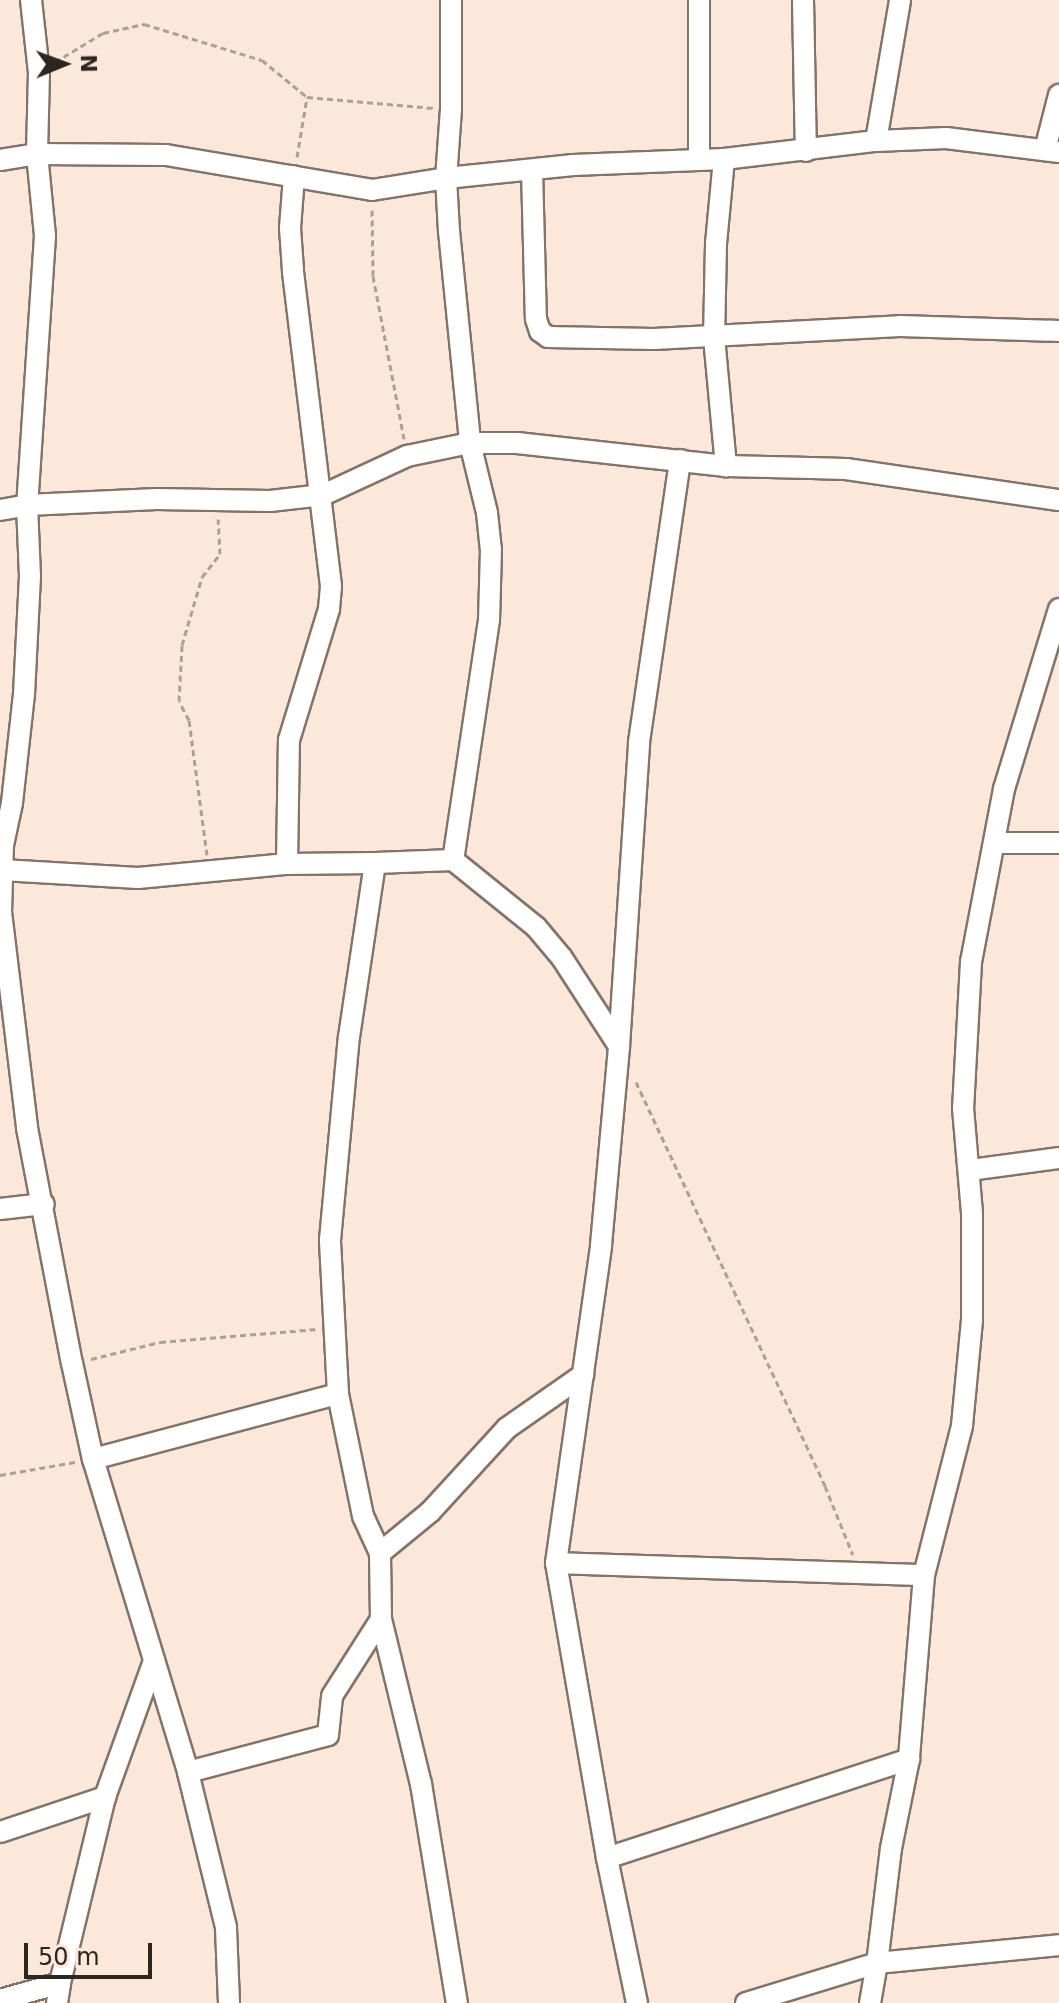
<!DOCTYPE html>
<html>
<head>
<meta charset="utf-8">
<style>
  body { margin:0 }
  #map { position:relative; width:1059px; height:2003px; overflow:hidden; background:#fbe8da; font-family:"DejaVu Sans",sans-serif }
  div>[style] { position:absolute }
  [style*='--x'] { left:calc(var(--x)*1px); top:calc(var(--y)*1px); width:calc(var(--w)*1px); rotate:calc(var(--a)*1deg) }
  .path>* { height:3px; margin-top:-1.5px; transform-origin:0; background:repeating-linear-gradient(90deg,#ad9f94 0 6px,transparent 0 10px) }
  .roads { filter:drop-shadow(2px 0 #847367) drop-shadow(-2px 0 #847367) drop-shadow(0 2px #847367) drop-shadow(0 -2px #847367) }
  .minor>* { height:20px; margin:-10px; padding:0 10px; transform-origin:10px; border-radius:10px; background:#fff }
  span { translate:-50% -50%; white-space:nowrap; text-align:center; line-height:1.15; -webkit-text-stroke:6px #fbe8da; paint-order:stroke }
  .north { position:absolute; left:24px; top:24px; width:80px; height:80px; -webkit-text-stroke:6px #fbe8da; paint-order:stroke; rotate:89deg; font-size:22px; font-weight:700; line-height:32px; text-align:center; color:#2c2520 }
  .north::after { content:''; display:block; margin:auto; width:28px; height:36px; background:#2c2520; clip-path:polygon(50% 0,100% 100%,50% 72%,0 100%) }
  .scale { position:absolute; left:24px; top:1943px; width:128px; height:36px; box-sizing:border-box; border:4px solid #2c2520; border-top:0; padding-left:10px; font-size:24px; line-height:28px; white-space:nowrap; color:#2c2520; -webkit-text-stroke:6px #fbe8da; paint-order:stroke }
</style>
</head>
<body>
<div id="map">
  <div class="path">
    <i style="--x:55;--y:62;--w:56;--a:-31.1"></i>
    <i style="--x:103;--y:33;--w:42;--a:-12.4"></i>
    <i style="--x:144;--y:24;--w:123;--a:17"></i>
    <i style="--x:262;--y:60;--w:58;--a:39.4"></i>
    <i style="--x:297;--y:157;--w:61;--a:-80.5"></i>
    <i style="--x:307;--y:97;--w:127;--a:5"></i>
    <i style="--x:372;--y:210;--w:66;--a:89.1"></i>
    <i style="--x:373;--y:276;--w:166;--a:79.2"></i>
    <i style="--x:207;--y:855;--w:136;--a:-97.6"></i>
    <i style="--x:189;--y:720;--w:21;--a:-118"></i>
    <i style="--x:179;--y:701;--w:56;--a:-86.9"></i>
    <i style="--x:182;--y:645;--w:71;--a:-73.6"></i>
    <i style="--x:202;--y:577;--w:29;--a:-52"></i>
    <i style="--x:220;--y:554;--w:35;--a:-93"></i>
    <i style="--x:636;--y:1082;--w:446;--a:64.9"></i>
    <i style="--x:825;--y:1486;--w:74;--a:67.9"></i>
    <i style="--x:91;--y:1359;--w:71;--a:-13.8"></i>
    <i style="--x:160;--y:1342;--w:158;--a:-4.7"></i>
    <i style="--x:0;--y:1475;--w:76;--a:-9.8"></i>
  </div>
  <div class="roads">
    <div class="minor">
      <i style="--x:31;--y:0;--w:72;--a:83.7"></i>
      <i style="--x:39;--y:72;--w:82;--a:91.4"></i>
      <i style="--x:37;--y:154;--w:82;--a:84.4"></i>
      <i style="--x:45;--y:236;--w:270;--a:93.8"></i>
      <i style="--x:27;--y:505;--w:71;--a:87.6"></i>
      <i style="--x:30;--y:576;--w:118;--a:92.9"></i>
      <i style="--x:24;--y:694;--w:110;--a:96.3"></i>
      <i style="--x:12;--y:803;--w:43;--a:102.1"></i>
      <i style="--x:3;--y:845;--w:67;--a:91.7"></i>
      <i style="--x:1;--y:912;--w:218;--a:83.1"></i>
      <i style="--x:27;--y:1128;--w:239;--a:79.2"></i>
      <i style="--x:72;--y:1363;--w:98;--a:77.7"></i>
      <i style="--x:93;--y:1459;--w:327;--a:73.1"></i>
      <i style="--x:451;--y:0;--w:109;--a:90"></i>
      <i style="--x:451;--y:109;--w:69;--a:94.1"></i>
      <i style="--x:446;--y:178;--w:53;--a:86.8"></i>
      <i style="--x:449;--y:231;--w:213;--a:84.3"></i>
      <i style="--x:470;--y:443;--w:72;--a:76.3"></i>
      <i style="--x:487;--y:513;--w:36;--a:84"></i>
      <i style="--x:491;--y:549;--w:71;--a:91.6"></i>
      <i style="--x:489;--y:620;--w:243;--a:98.5"></i>
      <i style="--x:803;--y:0;--w:151;--a:88.9"></i>
      <i style="--x:876;--y:141;--w:143;--a:-80.3"></i>
      <i style="--x:1045;--y:150;--w:57;--a:-75.7"></i>
      <i style="--x:699;--y:159;--w:159;--a:-90"></i>
      <i style="--x:724;--y:159;--w:85;--a:95.4"></i>
      <i style="--x:716;--y:244;--w:93;--a:91.2"></i>
      <i style="--x:714;--y:337;--w:130;--a:84.7"></i>
      <i style="--x:0;--y:160;--w:37;--a:-9"></i>
      <i style="--x:37;--y:154;--w:129;--a:0.4"></i>
      <i style="--x:166;--y:155;--w:209;--a:9.6"></i>
      <i style="--x:372;--y:190;--w:75;--a:-9.2"></i>
      <i style="--x:446;--y:178;--w:128;--a:-5.8"></i>
      <i style="--x:573;--y:165;--w:151;--a:-2.3"></i>
      <i style="--x:724;--y:159;--w:153;--a:-6.8"></i>
      <i style="--x:876;--y:141;--w:70;--a:-2.5"></i>
      <i style="--x:946;--y:138;--w:114;--a:7.1"></i>
      <i style="--x:532;--y:170;--w:149;--a:88.5"></i>
      <i style="--x:536;--y:319;--w:13;--a:72"></i>
      <i style="--x:540;--y:331;--w:10;--a:37"></i>
      <i style="--x:548;--y:337;--w:106;--a:1.1"></i>
      <i style="--x:654;--y:339;--w:246;--a:-3"></i>
      <i style="--x:900;--y:326;--w:159;--a:1.8"></i>
      <i style="--x:0;--y:510;--w:27;--a:-10"></i>
      <i style="--x:27;--y:505;--w:130;--a:-2.6"></i>
      <i style="--x:157;--y:499;--w:113;--a:1"></i>
      <i style="--x:270;--y:501;--w:53;--a:-6.5"></i>
      <i style="--x:323;--y:495;--w:93;--a:-24.9"></i>
      <i style="--x:407;--y:456;--w:64;--a:-11.7"></i>
      <i style="--x:470;--y:443;--w:47;--a:0"></i>
      <i style="--x:517;--y:443;--w:210;--a:6.3"></i>
      <i style="--x:726;--y:466;--w:120;--a:1.4"></i>
      <i style="--x:846;--y:469;--w:215;--a:8.3"></i>
      <i style="--x:1059;--y:609;--w:188;--a:107"></i>
      <i style="--x:1004;--y:789;--w:176;--a:100.8"></i>
      <i style="--x:971;--y:962;--w:146;--a:93.1"></i>
      <i style="--x:963;--y:1108;--w:105;--a:85.1"></i>
      <i style="--x:972;--y:1213;--w:107;--a:90"></i>
      <i style="--x:972;--y:1320;--w:106;--a:95.4"></i>
      <i style="--x:962;--y:1426;--w:154;--a:104.3"></i>
      <i style="--x:924;--y:1575;--w:185;--a:94.7"></i>
      <i style="--x:909;--y:1759;--w:91;--a:101.4"></i>
      <i style="--x:891;--y:1848;--w:116;--a:96.9"></i>
      <i style="--x:877;--y:1963;--w:183;--a:-5.6"></i>
      <i style="--x:994;--y:843;--w:65;--a:0"></i>
      <i style="--x:287;--y:864;--w:124;--a:-89.1"></i>
      <i style="--x:289;--y:740;--w:137;--a:-73"></i>
      <i style="--x:329;--y:609;--w:23;--a:-85"></i>
      <i style="--x:331;--y:586;--w:318;--a:-96.9"></i>
      <i style="--x:293;--y:270;--w:42;--a:-94.1"></i>
      <i style="--x:290;--y:228;--w:52;--a:-85.6"></i>
      <i style="--x:2;--y:870;--w:136;--a:3.4"></i>
      <i style="--x:138;--y:878;--w:150;--a:-5.4"></i>
      <i style="--x:287;--y:864;--w:88;--a:-0.7"></i>
      <i style="--x:970;--y:1170;--w:90;--a:-7.7"></i>
      <i style="--x:0;--y:1209;--w:44;--a:-6.5"></i>
      <i style="--x:93;--y:1459;--w:253;--a:-14.9"></i>
      <i style="--x:380;--y:1553;--w:65;--a:-39.4"></i>
      <i style="--x:430;--y:1512;--w:114;--a:-47.5"></i>
      <i style="--x:507;--y:1428;--w:93;--a:-34.9"></i>
      <i style="--x:556;--y:1563;--w:368;--a:1.9"></i>
      <i style="--x:381;--y:1619;--w:170;--a:76.4"></i>
      <i style="--x:421;--y:1784;--w:222;--a:80.7"></i>
      <i style="--x:0;--y:1832;--w:111;--a:-18.4"></i>
      <i style="--x:607;--y:1858;--w:318;--a:-18.1"></i>
      <i style="--x:0;--y:2000;--w:62;--a:-15.8"></i>
      <i style="--x:60;--y:1983;--w:191;--a:-76.4"></i>
      <i style="--x:105;--y:1797;--w:145;--a:-70.2"></i>
      <i style="--x:57;--y:2003;--w:20;--a:-81"></i>
      <i style="--x:229;--y:2003;--w:76;--a:-92.3"></i>
      <i style="--x:226;--y:1927;--w:160;--a:-103.8"></i>
      <i style="--x:188;--y:1772;--w:145;--a:-14.8"></i>
      <i style="--x:328;--y:1735;--w:39;--a:-84"></i>
      <i style="--x:332;--y:1696;--w:91;--a:-57.5"></i>
      <i style="--x:381;--y:1619;--w:66;--a:-90.9"></i>
      <i style="--x:380;--y:1553;--w:41;--a:-114.7"></i>
      <i style="--x:363;--y:1516;--w:125;--a:-101.6"></i>
      <i style="--x:338;--y:1394;--w:154;--a:-93"></i>
      <i style="--x:330;--y:1240;--w:204;--a:-84.7"></i>
      <i style="--x:349;--y:1037;--w:176;--a:-81.5"></i>
      <i style="--x:375;--y:863;--w:78;--a:-2.2"></i>
      <i style="--x:453;--y:860;--w:107;--a:38.9"></i>
      <i style="--x:536;--y:927;--w:40;--a:50"></i>
      <i style="--x:562;--y:958;--w:105;--a:57.1"></i>
      <i style="--x:637;--y:2003;--w:148;--a:-101.7"></i>
      <i style="--x:607;--y:1858;--w:299;--a:-99.8"></i>
      <i style="--x:556;--y:1563;--w:321;--a:-81.9"></i>
      <i style="--x:601;--y:1245;--w:200;--a:-84.8"></i>
      <i style="--x:619;--y:1046;--w:305;--a:-86.2"></i>
      <i style="--x:639;--y:742;--w:285;--a:-81.7"></i>
      <i style="--x:746;--y:2003;--w:137;--a:-17"></i>
      <i style="--x:877;--y:1963;--w:41;--a:99.9"></i>
    </div>
  </div>
  <div class="north">N</div>
  <div class="scale">50 m</div>
</div>
</body>
</html>
